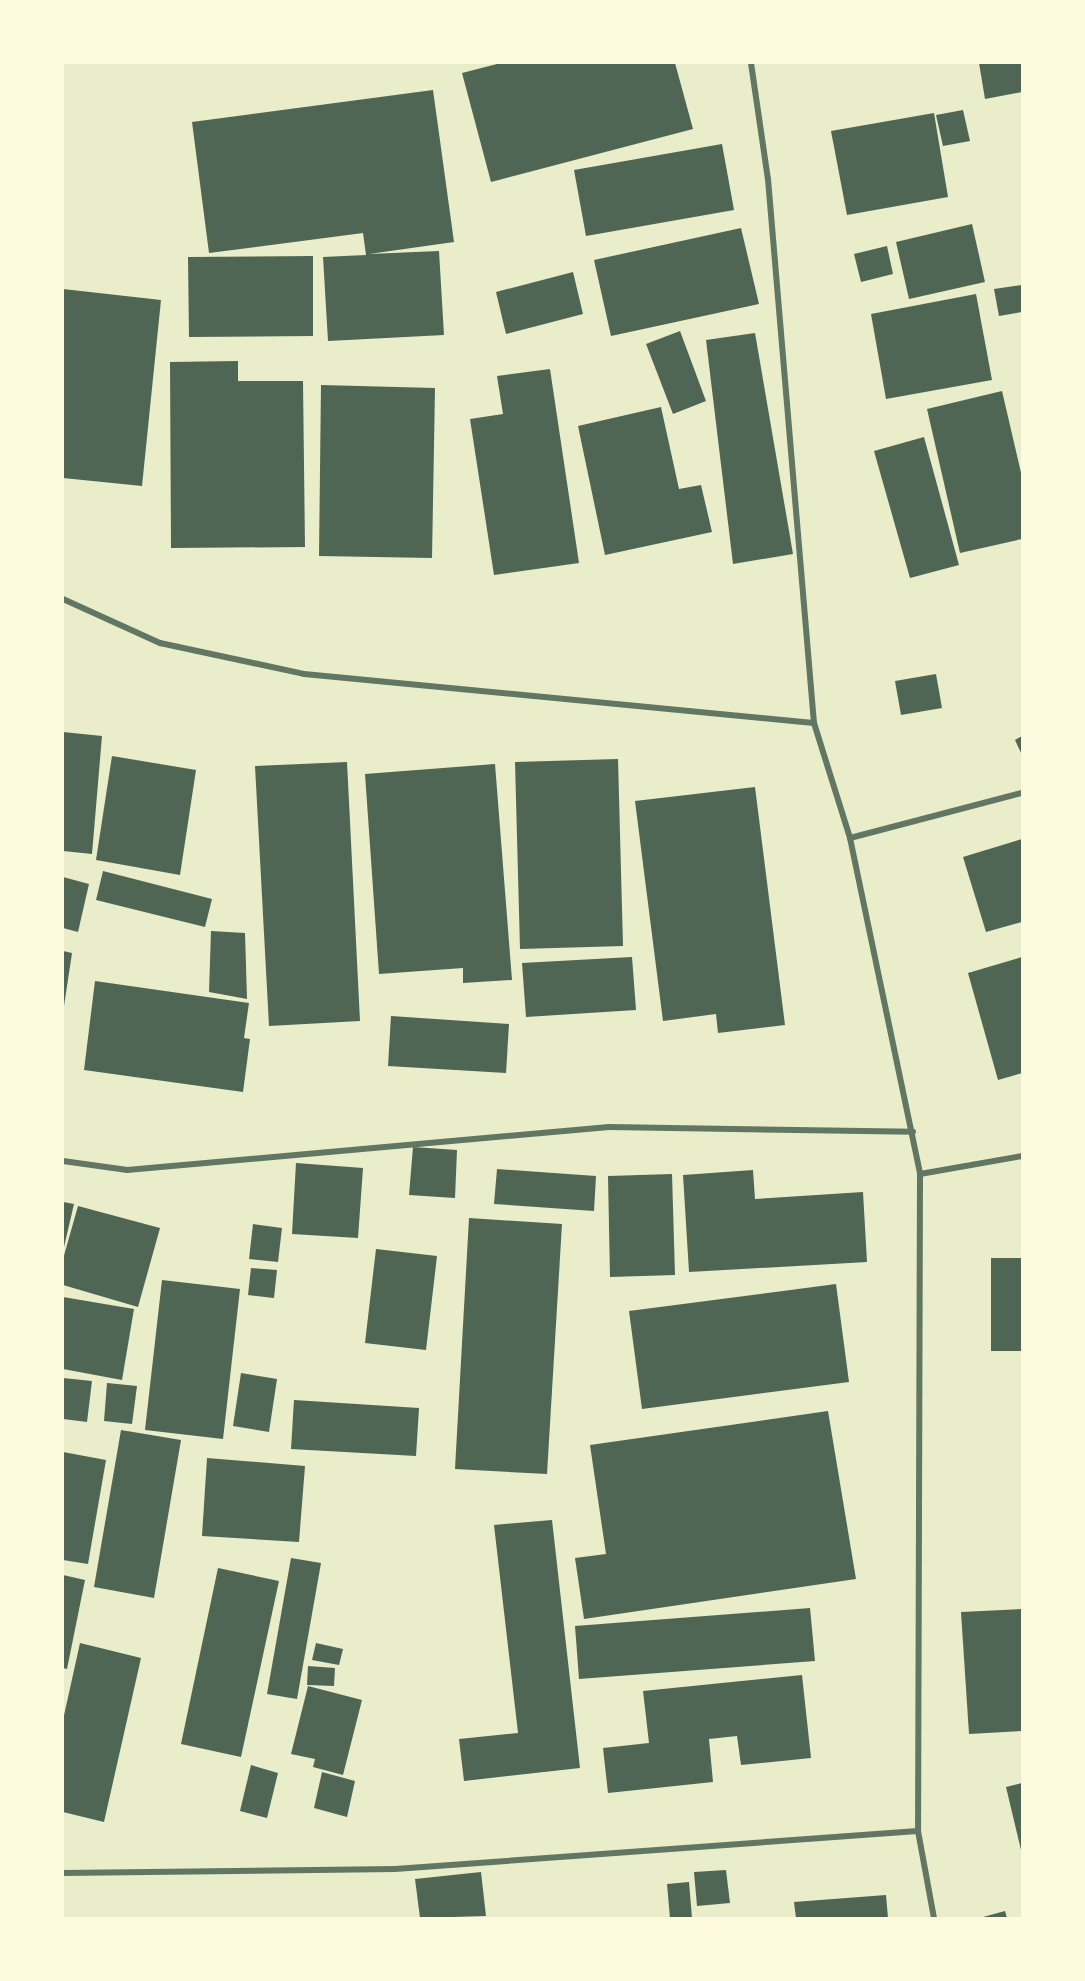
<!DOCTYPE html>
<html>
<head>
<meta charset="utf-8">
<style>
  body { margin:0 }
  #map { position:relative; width:1085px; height:1981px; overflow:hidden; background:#e9edc9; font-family:"Noto Sans",sans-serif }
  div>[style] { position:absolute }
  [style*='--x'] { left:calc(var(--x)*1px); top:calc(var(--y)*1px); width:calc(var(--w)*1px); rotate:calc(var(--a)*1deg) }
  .building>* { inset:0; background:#4f6655 }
  .minor>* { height:6px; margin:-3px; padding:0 3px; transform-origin:3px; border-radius:3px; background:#617663 }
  span { translate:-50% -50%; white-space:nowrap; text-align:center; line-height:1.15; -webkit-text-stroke:4.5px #fefae0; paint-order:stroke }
  .frame { position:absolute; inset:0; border:64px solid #fefae0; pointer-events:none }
</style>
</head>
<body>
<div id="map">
  <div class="building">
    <i style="clip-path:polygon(501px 63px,675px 63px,693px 129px,491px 182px,462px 73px)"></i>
    <i style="clip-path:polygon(979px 63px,1022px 63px,1022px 92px,985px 99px)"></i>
    <i style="clip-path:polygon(433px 90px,454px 242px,369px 254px,439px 251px,444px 335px,328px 341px,323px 257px,366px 255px,363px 233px,209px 253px,192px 122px)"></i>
    <i style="clip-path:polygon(963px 110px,970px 141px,943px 146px,936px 115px)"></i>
    <i style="clip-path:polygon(934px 113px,948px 197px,847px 215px,831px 131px)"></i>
    <i style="clip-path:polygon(722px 144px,734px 210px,586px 236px,574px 170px)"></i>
    <i style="clip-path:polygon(972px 224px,985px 282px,909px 299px,896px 242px)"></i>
    <i style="clip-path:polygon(741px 228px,759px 304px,611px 336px,594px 260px)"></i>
    <i style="clip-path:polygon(887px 246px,893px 274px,861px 282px,854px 254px)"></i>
    <i style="clip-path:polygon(313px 256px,313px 336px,189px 337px,188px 257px)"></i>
    <i style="clip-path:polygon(573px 272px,583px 314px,506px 334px,496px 292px)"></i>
    <i style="clip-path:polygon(1022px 285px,1022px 312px,999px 316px,994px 289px)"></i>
    <i style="clip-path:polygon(63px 289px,161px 300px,142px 486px,63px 478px)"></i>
    <i style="clip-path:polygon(976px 294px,992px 380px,886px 399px,871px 314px)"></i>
    <i style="clip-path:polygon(680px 331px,706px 401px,673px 414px,646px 344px)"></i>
    <i style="clip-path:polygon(755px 333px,793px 554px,733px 564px,706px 340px)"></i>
    <i style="clip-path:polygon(238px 361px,238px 381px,303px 381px,305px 547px,171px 548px,170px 362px)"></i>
    <i style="clip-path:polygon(550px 369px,579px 563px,494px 575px,470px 419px,503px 414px,497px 376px)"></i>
    <i style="clip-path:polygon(321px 385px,435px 388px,432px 558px,319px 556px)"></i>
    <i style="clip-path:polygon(1002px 391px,1022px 477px,1022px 539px,960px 553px,927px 409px)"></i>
    <i style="clip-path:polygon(661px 407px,679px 489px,701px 485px,712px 532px,605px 555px,578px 426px)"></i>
    <i style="clip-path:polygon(924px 437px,959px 565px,910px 578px,874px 451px)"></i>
    <i style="clip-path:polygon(936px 674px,942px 708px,901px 715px,895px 681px)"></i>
    <i style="clip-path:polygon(63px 732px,102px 736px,92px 854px,63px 851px)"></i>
    <i style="clip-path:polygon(1022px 736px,1022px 755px,1015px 740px)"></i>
    <i style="clip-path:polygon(112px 756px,196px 770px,180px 875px,96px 860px)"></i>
    <i style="clip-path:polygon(618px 759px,623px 946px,520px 949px,515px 762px)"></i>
    <i style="clip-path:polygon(347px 762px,360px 1021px,269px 1026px,255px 766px)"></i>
    <i style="clip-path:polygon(495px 764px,512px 980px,463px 983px,463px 968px,379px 974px,365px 774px)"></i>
    <i style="clip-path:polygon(755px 787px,785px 1025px,718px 1033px,716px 1014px,663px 1021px,635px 801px)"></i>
    <i style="clip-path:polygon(1022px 839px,1022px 922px,986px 932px,963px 857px)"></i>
    <i style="clip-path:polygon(103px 871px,212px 899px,205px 927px,96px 900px)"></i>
    <i style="clip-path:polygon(63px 877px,89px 884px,78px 932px,63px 928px)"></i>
    <i style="clip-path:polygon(211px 931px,245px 933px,247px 999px,209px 992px)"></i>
    <i style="clip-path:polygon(63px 951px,72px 953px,64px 1006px,63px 1006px)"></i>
    <i style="clip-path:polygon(632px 957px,636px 1010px,526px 1017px,522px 963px)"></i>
    <i style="clip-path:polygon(1022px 957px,1022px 1073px,998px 1080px,968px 973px)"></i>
    <i style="clip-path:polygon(95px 981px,249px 1003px,244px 1038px,250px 1039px,243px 1092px,84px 1070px)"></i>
    <i style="clip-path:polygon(391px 1016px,509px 1024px,506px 1073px,388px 1066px)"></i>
    <i style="clip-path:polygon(413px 1147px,457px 1150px,455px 1198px,409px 1195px)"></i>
    <i style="clip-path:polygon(296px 1163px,363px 1168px,358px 1238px,292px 1234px)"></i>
    <i style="clip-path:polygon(497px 1169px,596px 1176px,594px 1211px,494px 1204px)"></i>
    <i style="clip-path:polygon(753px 1170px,755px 1199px,863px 1192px,867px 1262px,689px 1272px,683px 1175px)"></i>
    <i style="clip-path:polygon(672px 1174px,675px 1275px,610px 1277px,608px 1176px)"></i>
    <i style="clip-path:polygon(63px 1202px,74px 1204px,64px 1247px,63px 1247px)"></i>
    <i style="clip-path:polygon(78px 1206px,160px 1228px,138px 1307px,63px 1285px,63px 1259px)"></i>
    <i style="clip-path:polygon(469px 1218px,562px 1224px,547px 1474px,455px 1469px)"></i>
    <i style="clip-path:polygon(253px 1224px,282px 1228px,278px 1262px,249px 1259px)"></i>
    <i style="clip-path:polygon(376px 1249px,437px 1256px,426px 1350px,365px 1343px)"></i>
    <i style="clip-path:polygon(991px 1258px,1022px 1258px,1022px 1351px,991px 1351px)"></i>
    <i style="clip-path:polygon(251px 1268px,277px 1270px,274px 1298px,248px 1295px)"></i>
    <i style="clip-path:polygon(162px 1280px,240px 1289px,223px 1439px,145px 1430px)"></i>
    <i style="clip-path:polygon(836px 1284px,849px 1382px,642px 1409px,629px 1311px)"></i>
    <i style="clip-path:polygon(63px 1297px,134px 1309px,122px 1380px,63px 1369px)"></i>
    <i style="clip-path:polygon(241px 1373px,277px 1379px,269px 1432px,233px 1426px)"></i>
    <i style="clip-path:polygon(63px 1378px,92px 1381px,87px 1422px,63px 1419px)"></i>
    <i style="clip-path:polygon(107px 1383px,137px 1386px,132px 1424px,104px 1421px)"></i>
    <i style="clip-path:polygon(294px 1400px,419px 1408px,416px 1456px,291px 1449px)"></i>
    <i style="clip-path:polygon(828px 1411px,856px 1579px,584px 1619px,575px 1558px,606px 1554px,590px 1445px)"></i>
    <i style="clip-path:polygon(121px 1430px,181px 1440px,154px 1598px,94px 1587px)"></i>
    <i style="clip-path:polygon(63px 1452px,106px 1460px,88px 1564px,63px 1560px)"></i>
    <i style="clip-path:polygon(207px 1458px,305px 1466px,299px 1542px,202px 1536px)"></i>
    <i style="clip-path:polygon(552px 1520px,580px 1768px,464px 1781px,459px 1739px,518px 1733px,494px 1525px)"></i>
    <i style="clip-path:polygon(291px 1558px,321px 1563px,297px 1699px,267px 1694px)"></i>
    <i style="clip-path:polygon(218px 1568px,279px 1581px,241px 1757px,181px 1744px)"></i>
    <i style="clip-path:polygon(63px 1575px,85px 1580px,67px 1669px,63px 1668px)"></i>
    <i style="clip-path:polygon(810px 1608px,815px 1661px,579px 1679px,575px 1626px)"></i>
    <i style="clip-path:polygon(1022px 1609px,1022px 1731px,969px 1734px,961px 1612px)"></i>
    <i style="clip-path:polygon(80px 1643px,141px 1658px,104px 1822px,63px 1812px,63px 1720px)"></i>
    <i style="clip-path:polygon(316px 1643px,343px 1649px,339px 1665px,312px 1660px)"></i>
    <i style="clip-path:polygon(308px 1666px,335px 1668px,334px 1686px,307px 1685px)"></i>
    <i style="clip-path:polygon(802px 1675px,811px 1758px,741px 1765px,737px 1736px,709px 1739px,713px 1782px,608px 1793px,603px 1748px,649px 1743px,643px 1691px)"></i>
    <i style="clip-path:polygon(308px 1686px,362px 1700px,343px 1775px,313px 1767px,315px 1759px,291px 1754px)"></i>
    <i style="clip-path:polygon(251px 1765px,278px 1773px,267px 1818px,240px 1811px)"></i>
    <i style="clip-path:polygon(322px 1772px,355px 1781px,347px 1817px,314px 1808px)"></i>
    <i style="clip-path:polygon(1022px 1783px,1022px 1850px,1021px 1850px,1006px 1787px)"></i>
    <i style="clip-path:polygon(726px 1870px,730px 1903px,697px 1906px,694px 1872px)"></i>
    <i style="clip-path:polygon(481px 1872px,486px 1916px,420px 1918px,415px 1879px)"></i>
    <i style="clip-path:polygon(689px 1882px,692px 1918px,670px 1918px,667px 1884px)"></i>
    <i style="clip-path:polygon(886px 1895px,888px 1918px,796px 1918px,794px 1902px)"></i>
    <i style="clip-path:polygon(1005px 1911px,1007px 1918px,983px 1918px,983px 1917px)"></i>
  </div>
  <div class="minor">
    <i style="--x:751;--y:63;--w:117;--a:81.7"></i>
    <i style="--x:768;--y:179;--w:546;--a:85.17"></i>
    <i style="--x:814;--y:723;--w:121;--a:72.6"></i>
    <i style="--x:850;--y:838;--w:343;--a:78.2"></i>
    <i style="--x:920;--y:1174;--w:657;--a:90.17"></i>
    <i style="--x:918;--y:1831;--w:88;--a:79.6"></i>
    <i style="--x:63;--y:599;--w:107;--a:24.4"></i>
    <i style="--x:160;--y:643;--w:147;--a:12.1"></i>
    <i style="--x:304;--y:674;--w:512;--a:5.49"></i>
    <i style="--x:850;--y:838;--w:178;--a:-14.7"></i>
    <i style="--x:63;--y:1161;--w:65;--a:8"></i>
    <i style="--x:127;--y:1170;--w:484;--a:-5.1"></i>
    <i style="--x:609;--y:1127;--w:304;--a:0.9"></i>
    <i style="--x:920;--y:1174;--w:104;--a:-10"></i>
    <i style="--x:63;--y:1873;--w:332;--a:-0.7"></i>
    <i style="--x:395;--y:1869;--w:524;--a:-4.16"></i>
  </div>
  <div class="frame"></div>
</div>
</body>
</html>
